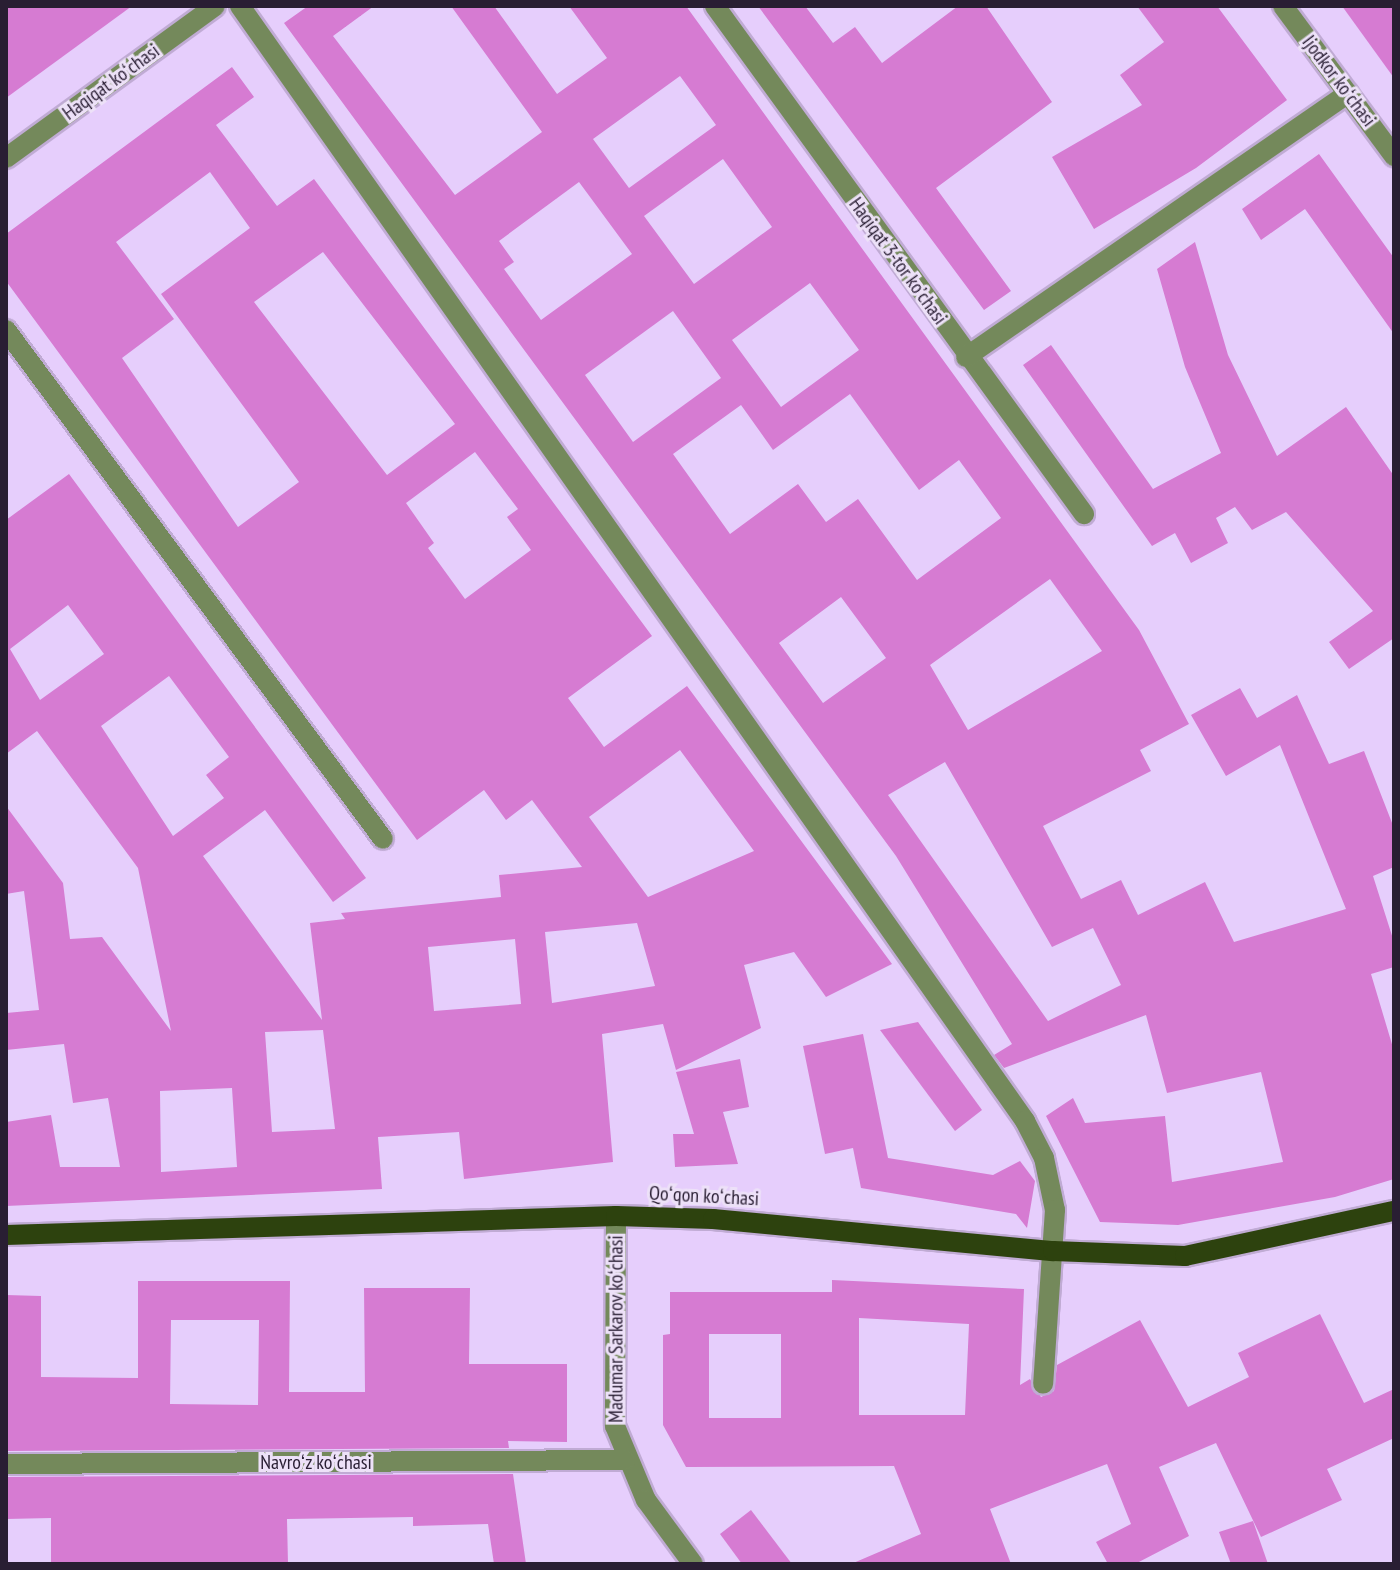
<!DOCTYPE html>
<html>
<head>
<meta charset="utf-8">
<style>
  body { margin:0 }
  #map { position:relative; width:1400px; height:1570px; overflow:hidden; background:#e6cefc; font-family:"PT Sans Narrow",sans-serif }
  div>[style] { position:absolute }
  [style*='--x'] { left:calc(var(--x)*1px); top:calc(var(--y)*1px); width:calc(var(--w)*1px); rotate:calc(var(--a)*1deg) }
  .building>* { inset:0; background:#d67bd2 }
  .roads { filter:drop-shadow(2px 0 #c0abd4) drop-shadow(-2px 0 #c0abd4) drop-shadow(0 2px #c0abd4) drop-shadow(0 -2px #c0abd4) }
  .minor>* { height:20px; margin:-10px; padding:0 10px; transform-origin:10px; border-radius:10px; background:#74895b }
  .major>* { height:20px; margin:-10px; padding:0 10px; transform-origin:10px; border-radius:10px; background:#2d420e }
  span { translate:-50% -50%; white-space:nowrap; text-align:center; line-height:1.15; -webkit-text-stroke:6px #ede1f8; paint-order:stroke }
  .street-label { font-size:20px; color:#291e33 }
  .frame { position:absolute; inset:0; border:8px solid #291e33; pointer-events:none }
</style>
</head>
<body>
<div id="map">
  <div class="building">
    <i style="clip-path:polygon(6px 6px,132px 6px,6px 98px)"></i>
    <i style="clip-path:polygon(evenodd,308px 6px,374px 6px,333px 36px,455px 195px,542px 132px,451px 6px,494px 6px,557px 94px,607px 58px,569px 6px,686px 6px,1139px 630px,1189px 724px,1140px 750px,1151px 771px,1043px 826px,1081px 899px,1121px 880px,1138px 915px,1205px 882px,1234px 942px,1346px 909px,1280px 745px,1226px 776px,1191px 715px,1240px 688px,1257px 718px,1297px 695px,1329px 764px,1364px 751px,1394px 828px,1394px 867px,1373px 876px,1394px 942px,1394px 967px,1371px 974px,1394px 1051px,1394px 1179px,1335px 1197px,1178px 1225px,1100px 1222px,1046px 1116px,1073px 1098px,1085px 1123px,1165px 1116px,1172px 1182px,1283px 1162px,1261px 1072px,1167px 1093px,1146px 1015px,1004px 1068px,994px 1055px,1012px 1044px,896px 856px,284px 23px,308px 6px,680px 76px,716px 125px,629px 188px,593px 139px,680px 76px,308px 6px,723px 159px,772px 227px,694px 284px,644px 216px,723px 159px,308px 6px,579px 182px,632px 254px,541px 320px,504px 269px,514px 262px,499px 241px,579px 182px,308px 6px,810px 283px,859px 350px,781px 407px,732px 340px,810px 283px,308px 6px,673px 311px,721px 378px,633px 442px,585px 375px,673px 311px,308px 6px,850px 394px,919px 490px,959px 460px,1001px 518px,917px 580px,858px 499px,826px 522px,798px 484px,730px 534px,673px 454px,741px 405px,773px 450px,850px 394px,308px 6px,1050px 579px,1102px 651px,968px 730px,930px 665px,1050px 579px,308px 6px,841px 597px,886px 658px,823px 703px,779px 643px,841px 597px,308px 6px,945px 762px,1052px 947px,1093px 928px,1121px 985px,1048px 1021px,888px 795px,945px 762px)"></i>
    <i style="clip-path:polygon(758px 6px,805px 6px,833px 43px,855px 27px,882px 63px,958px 6px,986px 6px,1052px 102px,936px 188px,1011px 291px,984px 310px)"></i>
    <i style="clip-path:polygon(1137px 6px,1217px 6px,1287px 100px,1196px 168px,1094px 229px,1052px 157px,1142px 105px,1120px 75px,1164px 42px)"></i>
    <i style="clip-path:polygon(1342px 6px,1394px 6px,1394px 78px)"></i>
    <i style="clip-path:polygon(evenodd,232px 67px,254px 97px,216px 125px,277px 206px,314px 179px,652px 636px,568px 698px,604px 747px,687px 686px,892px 964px,826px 997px,794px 952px,744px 965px,761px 1028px,676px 1070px,663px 1024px,602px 1034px,613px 1162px,464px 1179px,459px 1132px,378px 1137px,382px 1189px,6px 1206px,6px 1122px,51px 1115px,60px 1167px,120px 1167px,108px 1098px,73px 1103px,64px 1044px,6px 1050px,6px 1013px,39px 1010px,24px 891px,6px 894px,6px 806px,63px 883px,70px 939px,102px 937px,171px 1031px,138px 868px,37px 731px,6px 754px,6px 520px,69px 474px,366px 878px,333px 902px,265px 810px,203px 856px,322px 1020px,310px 923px,345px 919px,341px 913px,501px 897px,499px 875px,582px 867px,532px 800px,506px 820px,484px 790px,417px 840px,6px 281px,6px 234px,232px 67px,210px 172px,250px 228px,161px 294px,299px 482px,238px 527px,122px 358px,174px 319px,116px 242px,210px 172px,232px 67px,323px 252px,455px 424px,387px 475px,254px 302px,323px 252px,232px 67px,475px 452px,518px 509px,507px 517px,531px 550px,465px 599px,428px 548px,434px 543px,406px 503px,475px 452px,232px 67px,68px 605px,104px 654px,40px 700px,10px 649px,68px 605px,232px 67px,169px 676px,229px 757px,206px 775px,224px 798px,173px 836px,101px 726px,169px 676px,232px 67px,680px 750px,754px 851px,648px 897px,589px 817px,680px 750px,232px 67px,637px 923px,655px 986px,552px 1003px,545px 932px,637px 923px,232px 67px,515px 939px,521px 1004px,434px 1011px,428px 947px,515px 939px,232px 67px,323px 1030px,335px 1129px,272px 1132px,265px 1032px,323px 1030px,232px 67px,232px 1088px,237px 1167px,161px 1172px,160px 1091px,232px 1088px)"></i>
    <i style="clip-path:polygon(1319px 154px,1394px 258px,1394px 334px,1305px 209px,1261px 240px,1242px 209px)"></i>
    <i style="clip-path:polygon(1195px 242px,1228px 355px,1277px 456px,1346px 407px,1394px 476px,1394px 638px,1349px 669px,1329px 642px,1373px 611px,1286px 512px,1252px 530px,1235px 507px,1216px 518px,1228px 543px,1191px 563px,1175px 533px,1152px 546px,1023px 365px,1051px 345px,1153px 489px,1221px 453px,1185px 367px,1157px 269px)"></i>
    <i style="clip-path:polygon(918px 1022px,982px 1110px,955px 1131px,880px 1030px)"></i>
    <i style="clip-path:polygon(863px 1034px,888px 1158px,993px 1175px,1020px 1161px,1035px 1181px,1027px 1228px,1016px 1214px,861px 1188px,853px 1148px,825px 1154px,803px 1046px)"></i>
    <i style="clip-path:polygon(740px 1059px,749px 1107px,723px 1112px,738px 1164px,675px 1167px,673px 1134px,694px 1134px,676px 1072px)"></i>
    <i style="clip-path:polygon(evenodd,832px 1280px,1024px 1289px,1020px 1385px,1030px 1379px,1041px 1397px,1054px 1391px,1057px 1365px,1140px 1320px,1188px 1407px,1249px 1377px,1238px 1353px,1320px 1314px,1364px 1403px,1394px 1389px,1394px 1438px,1327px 1469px,1342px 1500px,1261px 1537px,1216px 1443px,1159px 1467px,1189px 1536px,1135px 1564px,1108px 1564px,1096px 1542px,1131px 1524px,1107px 1464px,990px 1509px,1011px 1564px,851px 1564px,921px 1534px,894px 1466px,686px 1467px,663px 1425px,663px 1335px,670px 1334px,670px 1292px,832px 1292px,832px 1280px,859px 1318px,969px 1324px,965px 1415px,859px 1415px,859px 1318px,832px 1280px,709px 1334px,781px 1334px,781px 1418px,709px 1418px,709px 1334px)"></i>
    <i style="clip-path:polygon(evenodd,138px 1281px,290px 1281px,289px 1392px,365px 1392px,364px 1288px,470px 1288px,469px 1364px,567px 1364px,567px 1442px,508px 1441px,509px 1448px,6px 1451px,6px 1295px,41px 1296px,41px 1377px,138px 1378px,138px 1281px,171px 1320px,259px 1320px,258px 1405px,170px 1404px,171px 1320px)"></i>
    <i style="clip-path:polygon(513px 1474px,526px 1564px,494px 1564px,488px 1524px,413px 1526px,413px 1517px,287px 1519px,288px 1564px,51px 1564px,51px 1518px,6px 1519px,6px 1477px)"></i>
    <i style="clip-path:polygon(751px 1510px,792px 1564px,742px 1564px,720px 1534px)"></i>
    <i style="clip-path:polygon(1253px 1521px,1268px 1564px,1231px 1564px,1219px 1532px)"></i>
  </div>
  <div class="roads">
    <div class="minor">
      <i style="--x:240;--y:6;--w:1364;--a:54.85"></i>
      <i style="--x:1025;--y:1121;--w:42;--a:62.8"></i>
      <i style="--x:1044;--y:1158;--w:53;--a:78.1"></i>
      <i style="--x:1055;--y:1210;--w:174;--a:93.9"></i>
      <i style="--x:715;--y:6;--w:628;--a:54.01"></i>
      <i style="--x:1283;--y:6;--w:187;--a:53.5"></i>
      <i style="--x:6;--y:158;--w:258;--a:-36"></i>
      <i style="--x:6;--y:330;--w:633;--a:53.47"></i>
      <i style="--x:966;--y:357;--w:464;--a:-34.6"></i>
      <i style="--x:616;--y:1216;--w:210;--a:90.3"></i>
      <i style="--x:615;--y:1426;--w:80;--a:67.3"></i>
      <i style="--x:646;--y:1500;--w:79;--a:53.7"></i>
      <i style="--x:6;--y:1464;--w:619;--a:-0.37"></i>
    </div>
    <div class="major">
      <i style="--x:6;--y:1235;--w:610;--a:-1.78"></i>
      <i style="--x:616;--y:1216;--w:97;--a:1.8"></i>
      <i style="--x:713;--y:1219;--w:342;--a:5.4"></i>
      <i style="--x:1053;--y:1251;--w:132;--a:2.2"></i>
      <i style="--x:1185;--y:1256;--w:214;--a:-12.2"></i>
    </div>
  </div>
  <div class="street-label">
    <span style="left:1339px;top:81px;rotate:53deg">Ijodkor koʻchasi</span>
    <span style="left:111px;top:82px;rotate:-36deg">Haqiqat koʻchasi</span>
    <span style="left:898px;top:261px;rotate:54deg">Haqiqat 3-tor koʼchasi</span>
    <span style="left:704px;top:1196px;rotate:3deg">Qoʻqon koʻchasi</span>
    <span style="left:616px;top:1329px;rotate:-90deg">Madumar Sarkarov koʻchasi</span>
    <span style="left:316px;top:1462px">Navroʻz koʻchasi</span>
  </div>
  <div class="frame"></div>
</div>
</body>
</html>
